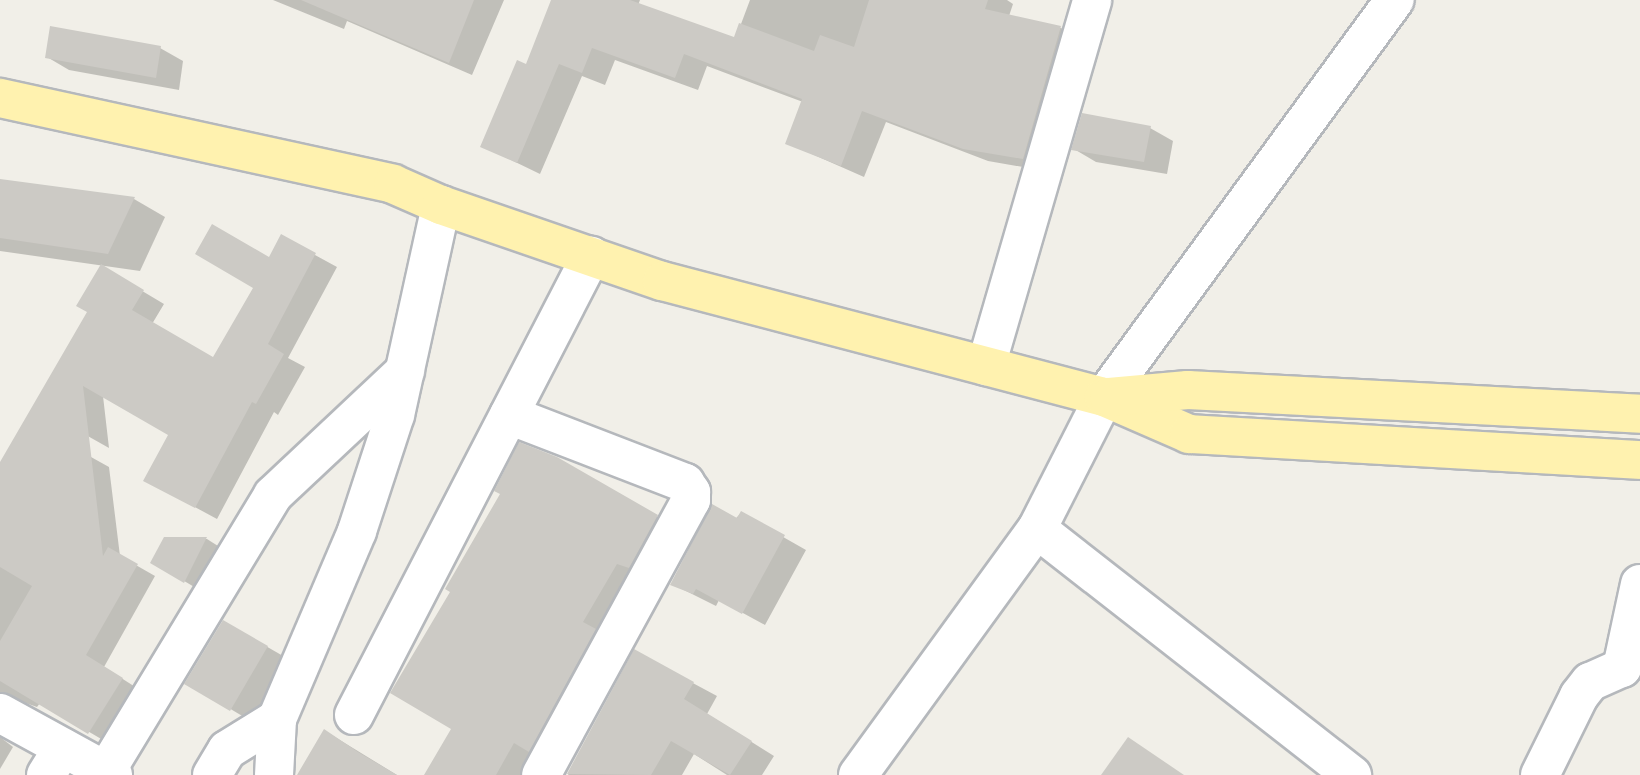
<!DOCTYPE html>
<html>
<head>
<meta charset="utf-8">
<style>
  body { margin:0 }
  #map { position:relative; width:1640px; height:775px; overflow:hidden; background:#f1efe8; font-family:"Archivo Narrow",sans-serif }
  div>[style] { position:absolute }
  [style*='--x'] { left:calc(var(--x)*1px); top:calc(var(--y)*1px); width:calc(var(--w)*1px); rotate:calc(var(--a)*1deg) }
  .shadow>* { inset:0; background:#0003 }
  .building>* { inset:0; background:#cccac5 }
  .roads { filter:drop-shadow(2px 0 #b5b8bc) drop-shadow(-2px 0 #b5b8bc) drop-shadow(0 2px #b5b8bc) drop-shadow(0 -2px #b5b8bc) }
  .minor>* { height:38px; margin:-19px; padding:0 19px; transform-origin:19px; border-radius:19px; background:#fff }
  .major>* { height:38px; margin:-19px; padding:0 19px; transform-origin:19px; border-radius:19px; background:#fff2af }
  span { translate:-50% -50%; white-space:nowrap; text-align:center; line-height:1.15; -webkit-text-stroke:7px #fff; paint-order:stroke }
</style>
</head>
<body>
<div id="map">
  <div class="shadow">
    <i style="clip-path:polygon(273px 0,504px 0,472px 75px,347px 21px,344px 29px)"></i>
    <i style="clip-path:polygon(553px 0,640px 0,638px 5px,735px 40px,750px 0,1007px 0,1013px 4px,1009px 16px,1061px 28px,1084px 41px,1046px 171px,988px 161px,886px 122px,864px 177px,787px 143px,803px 102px,707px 66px,698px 90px,615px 60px,605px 85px,582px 76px,540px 174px,482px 146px,527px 67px)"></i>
    <i style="clip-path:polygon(160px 48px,183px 61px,179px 90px,69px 70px,47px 57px)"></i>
    <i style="clip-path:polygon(1150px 128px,1173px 141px,1167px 174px,1096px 162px,1074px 149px)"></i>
    <i style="clip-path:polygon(0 181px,134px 199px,165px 217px,140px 271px,0 251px)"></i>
    <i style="clip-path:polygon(282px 237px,337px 267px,288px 358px,305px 367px,278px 415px,274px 412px,217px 519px,167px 492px,170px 435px,103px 396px,109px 448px,38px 408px,89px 311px,102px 267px,164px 304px,152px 324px,214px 359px)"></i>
    <i style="clip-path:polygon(91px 457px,109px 467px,120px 556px,155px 576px,104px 667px,140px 690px,108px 743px,40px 703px,37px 707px,20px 701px,7px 705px,0 718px,0 467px)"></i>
    <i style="clip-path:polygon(556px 458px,680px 530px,547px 775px,426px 775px,454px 728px)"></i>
    <i style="clip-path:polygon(741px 513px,806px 550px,765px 625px,719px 600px,716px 606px,672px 584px)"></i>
    <i style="clip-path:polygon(165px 539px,207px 539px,218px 546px,196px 588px,152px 562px)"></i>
    <i style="clip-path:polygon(224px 622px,290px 660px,254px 723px,187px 683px)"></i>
    <i style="clip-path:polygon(635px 652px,717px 696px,707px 714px,774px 756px,762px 775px,727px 775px,694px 754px,682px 775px,568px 775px)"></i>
    <i style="clip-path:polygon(325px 731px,348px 745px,397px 775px,300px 775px)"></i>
    <i style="clip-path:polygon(0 737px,13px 747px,0 769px)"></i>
  </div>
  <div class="building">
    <i style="clip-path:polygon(301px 0,474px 0,449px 63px)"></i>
    <i style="clip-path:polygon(551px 0,630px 0,734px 37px,739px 23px,814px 51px,820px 35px,854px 47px,869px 0,988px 0,985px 9px,1061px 26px,1023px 159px,963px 149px,862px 111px,841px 166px,785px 144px,802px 99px,684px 54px,675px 78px,592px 48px,582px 73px,559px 64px,517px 163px,480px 147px,517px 60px,526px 64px)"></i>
    <i style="clip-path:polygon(50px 26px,161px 46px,156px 78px,45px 58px)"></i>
    <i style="clip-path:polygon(1082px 113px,1151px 126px,1144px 162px,1071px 150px)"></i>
    <i style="clip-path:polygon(0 179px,135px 197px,108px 254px,0 238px)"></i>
    <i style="clip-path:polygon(212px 224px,269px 257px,281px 234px,316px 253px,268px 344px,284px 354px,256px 404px,252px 402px,195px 508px,143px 481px,168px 435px,83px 386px,103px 556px,108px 547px,138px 564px,86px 655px,123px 678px,88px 734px,0 681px,0 641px,32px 586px,0 567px,0 462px,87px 312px,76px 306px,101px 264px,144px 290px,132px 310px,213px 357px,253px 288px,195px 254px)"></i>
    <i style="clip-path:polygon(519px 442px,557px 457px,658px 515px,629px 568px,617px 564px,583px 622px,596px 629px,529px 752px,514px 743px,496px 775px,424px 775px,451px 729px,390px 693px,450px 592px,445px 589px,500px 494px,494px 491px)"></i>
    <i style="clip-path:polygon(712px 504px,737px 518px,741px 511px,785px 535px,742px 614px,696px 589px,693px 594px,670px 585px)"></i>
    <i style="clip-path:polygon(164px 537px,207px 537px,184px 583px,150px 563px)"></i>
    <i style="clip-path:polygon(223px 620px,268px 646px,230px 711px,184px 684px)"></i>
    <i style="clip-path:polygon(634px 649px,694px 682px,684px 699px,752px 741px,730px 775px,671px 741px,651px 775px,567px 774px)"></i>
    <i style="clip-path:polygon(324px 729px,358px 752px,397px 775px,297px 775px)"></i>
    <i style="clip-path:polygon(1128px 737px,1184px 775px,1101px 775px)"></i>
  </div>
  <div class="roads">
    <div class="minor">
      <i style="--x:986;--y:366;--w:381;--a:-73.8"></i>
      <i style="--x:509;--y:415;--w:189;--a:21.1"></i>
      <i style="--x:685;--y:483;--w:11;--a:56"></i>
      <i style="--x:691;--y:492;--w:8;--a:90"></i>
      <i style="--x:691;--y:500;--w:313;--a:118.6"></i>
      <i style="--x:1037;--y:529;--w:400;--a:38"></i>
      <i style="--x:0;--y:713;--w:121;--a:28.7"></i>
      <i style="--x:354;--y:715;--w:517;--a:-62.69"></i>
      <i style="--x:46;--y:775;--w:32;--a:-58"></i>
      <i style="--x:113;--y:775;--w:8;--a:-150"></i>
      <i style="--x:106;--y:771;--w:323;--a:-58.8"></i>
      <i style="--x:273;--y:495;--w:181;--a:-43.2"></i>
      <i style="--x:212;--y:775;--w:29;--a:-59"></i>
      <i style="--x:227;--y:750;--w:59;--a:-31.8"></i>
      <i style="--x:274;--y:775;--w:56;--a:-86.9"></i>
      <i style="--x:277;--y:719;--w:204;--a:-66.9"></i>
      <i style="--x:357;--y:531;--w:122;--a:-71.9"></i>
      <i style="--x:395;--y:415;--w:215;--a:-77.6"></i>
      <i style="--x:858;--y:775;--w:304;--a:-54"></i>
      <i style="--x:1037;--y:529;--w:148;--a:-63.1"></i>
      <i style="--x:1104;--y:397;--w:492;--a:-53.8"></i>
      <i style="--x:1540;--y:775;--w:88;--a:-63.7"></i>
      <i style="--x:1579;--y:696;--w:18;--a:-52"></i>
      <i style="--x:1590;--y:682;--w:35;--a:-24"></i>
      <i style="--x:1622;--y:668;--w:86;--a:-77.9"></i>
    </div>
    <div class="major">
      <i style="--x:0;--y:98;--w:402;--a:12.3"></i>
      <i style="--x:393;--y:184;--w:52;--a:23.6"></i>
      <i style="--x:441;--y:205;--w:234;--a:19"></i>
      <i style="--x:662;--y:281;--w:457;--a:14.7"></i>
      <i style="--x:1104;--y:397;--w:93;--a:23.5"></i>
      <i style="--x:1189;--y:434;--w:452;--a:3.3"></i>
      <i style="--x:1109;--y:397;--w:79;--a:-5.1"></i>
      <i style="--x:1188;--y:390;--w:453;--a:3"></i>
    </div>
  </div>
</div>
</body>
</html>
